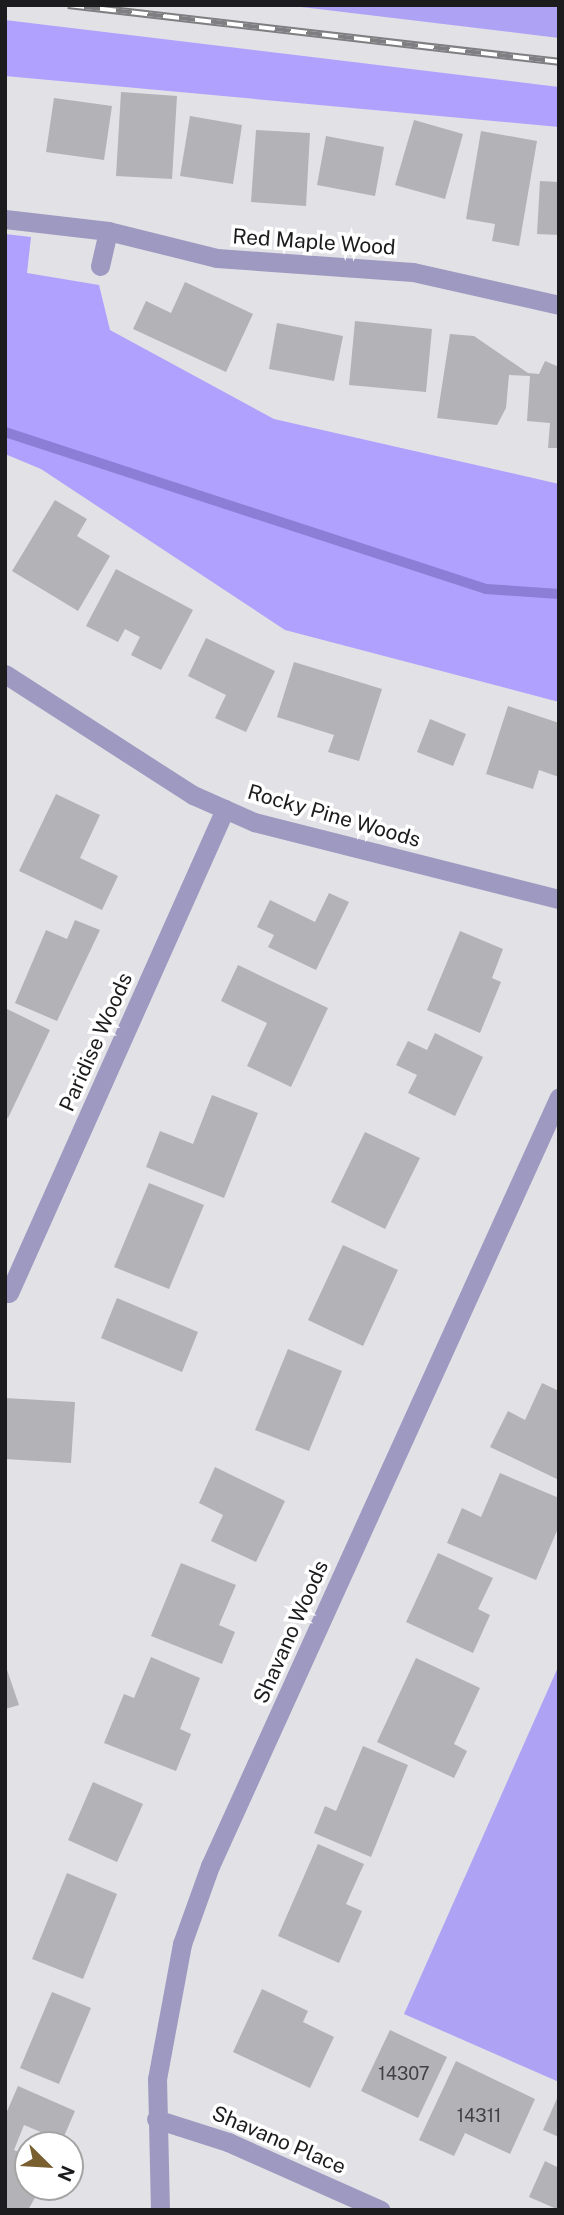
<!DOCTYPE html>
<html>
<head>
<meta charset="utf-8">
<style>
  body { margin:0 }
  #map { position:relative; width:564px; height:2215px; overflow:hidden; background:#e2e1e6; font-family:"Public Sans",sans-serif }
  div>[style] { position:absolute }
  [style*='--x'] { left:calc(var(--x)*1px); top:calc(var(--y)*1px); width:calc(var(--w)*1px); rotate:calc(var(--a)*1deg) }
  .green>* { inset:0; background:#aea2f5 }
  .forest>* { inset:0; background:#afa1fd }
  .stream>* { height:10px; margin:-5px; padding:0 5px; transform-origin:5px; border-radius:5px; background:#8c7dd6 }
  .building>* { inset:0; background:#b3b2b7 }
  .minor>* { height:19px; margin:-9.5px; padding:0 9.5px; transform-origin:9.5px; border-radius:9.5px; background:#9e99c1 }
  .rail>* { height:8px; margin-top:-4px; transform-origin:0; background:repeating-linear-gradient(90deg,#fff 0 16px,#7f7f82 0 32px); box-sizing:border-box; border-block:2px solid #7f7f82 }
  span { translate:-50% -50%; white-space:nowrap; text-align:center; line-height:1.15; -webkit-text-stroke:7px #fff; paint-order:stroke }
  .number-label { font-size:18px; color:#424244 }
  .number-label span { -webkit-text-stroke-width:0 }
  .street-label { font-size:21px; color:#1c1c1e }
  .frame { position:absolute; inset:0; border:7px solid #1c1c1e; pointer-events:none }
  .north { position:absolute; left:14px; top:2131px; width:70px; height:70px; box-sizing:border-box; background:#fff; border:2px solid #a4a4a5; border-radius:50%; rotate:114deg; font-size:19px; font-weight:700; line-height:28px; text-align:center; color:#1c1c1e }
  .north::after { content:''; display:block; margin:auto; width:24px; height:32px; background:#795e30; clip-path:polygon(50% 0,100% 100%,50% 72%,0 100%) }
</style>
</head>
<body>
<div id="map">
  <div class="green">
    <i style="clip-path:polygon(285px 5px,559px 5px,559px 38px,310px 8px)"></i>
    <i style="clip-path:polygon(559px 1665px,559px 2082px,404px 2014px)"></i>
  </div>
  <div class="forest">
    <i style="clip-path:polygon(5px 20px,559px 87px,559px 127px,5px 76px)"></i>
    <i style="clip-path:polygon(5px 234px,31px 237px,27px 273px,99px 285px,110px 330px,274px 419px,559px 484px,559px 702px,285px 630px,41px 469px,5px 454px)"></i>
  </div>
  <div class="stream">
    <i style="--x:5;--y:432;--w:506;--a:18.08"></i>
    <i style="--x:486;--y:589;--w:73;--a:3.9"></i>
  </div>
  <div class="building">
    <i style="clip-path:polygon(121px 92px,177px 96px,172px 179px,116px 176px)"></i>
    <i style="clip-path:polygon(54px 98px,112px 106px,104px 160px,46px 152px)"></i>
    <i style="clip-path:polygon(190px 116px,242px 125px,233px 184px,180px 176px)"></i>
    <i style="clip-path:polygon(414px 120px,463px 134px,445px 199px,395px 185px)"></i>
    <i style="clip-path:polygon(256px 130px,310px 133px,306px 206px,251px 202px)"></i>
    <i style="clip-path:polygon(481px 131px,537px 141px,519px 246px,492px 241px,495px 224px,466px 219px)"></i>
    <i style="clip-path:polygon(326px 136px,384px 147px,375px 196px,317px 185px)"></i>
    <i style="clip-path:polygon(540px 181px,559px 182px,559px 235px,537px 234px)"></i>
    <i style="clip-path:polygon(185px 282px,253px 314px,226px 372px,133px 329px,146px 301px,171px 313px)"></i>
    <i style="clip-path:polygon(355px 321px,432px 329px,426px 392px,349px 385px)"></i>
    <i style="clip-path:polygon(277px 323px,343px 336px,334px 381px,269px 369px)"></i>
    <i style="clip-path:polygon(450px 334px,474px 336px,528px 373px,539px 374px,545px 361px,559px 367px,559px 448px,548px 448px,550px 423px,527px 421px,530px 376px,509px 375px,506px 408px,497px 425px,437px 418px)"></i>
    <i style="clip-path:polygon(55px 500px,87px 519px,77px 536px,110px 556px,78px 611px,12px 571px)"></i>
    <i style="clip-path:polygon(116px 569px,193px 610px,161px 670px,131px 655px,140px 637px,125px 629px,118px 642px,86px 626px)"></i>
    <i style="clip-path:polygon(206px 638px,275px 671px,246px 732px,215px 718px,226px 695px,188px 676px)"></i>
    <i style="clip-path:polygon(294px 662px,382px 689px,359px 761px,328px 752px,334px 735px,277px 717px)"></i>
    <i style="clip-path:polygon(508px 706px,559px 723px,559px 777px,539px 770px,533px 789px,486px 774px)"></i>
    <i style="clip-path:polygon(430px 719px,466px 734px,453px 766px,417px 752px)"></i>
    <i style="clip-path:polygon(56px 794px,100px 815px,80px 858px,118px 876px,102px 910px,19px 871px)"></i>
    <i style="clip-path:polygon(329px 893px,349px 902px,316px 970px,268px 947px,274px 935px,257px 927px,270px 900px,315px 922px)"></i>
    <i style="clip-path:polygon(75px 920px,100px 930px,57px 1021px,15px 1003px,46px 930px,67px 939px)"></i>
    <i style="clip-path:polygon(460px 931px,503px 949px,492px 978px,501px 982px,480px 1033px,427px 1010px)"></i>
    <i style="clip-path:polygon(238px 965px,328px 1008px,291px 1087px,247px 1066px,267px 1023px,221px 1001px)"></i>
    <i style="clip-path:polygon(5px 1008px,50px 1030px,8px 1118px,5px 1116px)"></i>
    <i style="clip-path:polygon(435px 1033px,483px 1057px,455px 1116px,408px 1093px,417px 1075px,396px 1065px,408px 1041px,427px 1050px)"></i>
    <i style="clip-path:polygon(212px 1095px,258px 1113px,224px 1198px,146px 1167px,160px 1131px,193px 1144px)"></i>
    <i style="clip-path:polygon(365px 1132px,420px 1158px,385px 1229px,331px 1202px)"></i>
    <i style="clip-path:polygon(149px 1183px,204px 1205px,169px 1289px,114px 1267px)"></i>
    <i style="clip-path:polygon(343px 1245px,398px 1270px,363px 1346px,308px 1320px)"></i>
    <i style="clip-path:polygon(117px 1298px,198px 1332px,182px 1372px,101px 1338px)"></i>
    <i style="clip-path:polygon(288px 1349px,342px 1371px,309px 1451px,255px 1430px)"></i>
    <i style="clip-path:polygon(542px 1383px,559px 1391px,559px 1480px,490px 1447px,508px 1411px,525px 1420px)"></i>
    <i style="clip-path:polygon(5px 1398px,75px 1402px,71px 1463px,5px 1459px)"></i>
    <i style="clip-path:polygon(215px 1467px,285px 1501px,256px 1562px,211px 1541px,223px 1515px,199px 1503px)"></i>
    <i style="clip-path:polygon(500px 1473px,559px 1498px,559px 1526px,536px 1580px,447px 1543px,462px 1508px,481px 1517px)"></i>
    <i style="clip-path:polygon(438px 1553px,493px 1578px,478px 1609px,490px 1615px,473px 1653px,406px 1622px)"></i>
    <i style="clip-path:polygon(181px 1563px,236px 1585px,219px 1625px,235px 1632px,222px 1664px,151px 1636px)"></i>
    <i style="clip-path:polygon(151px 1657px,200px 1678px,180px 1729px,191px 1734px,176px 1771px,104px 1743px,124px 1694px,134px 1698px)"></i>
    <i style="clip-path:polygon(416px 1658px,480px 1688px,454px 1744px,467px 1751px,454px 1778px,377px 1742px)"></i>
    <i style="clip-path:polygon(5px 1664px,19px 1705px,5px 1709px)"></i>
    <i style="clip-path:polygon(363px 1746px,408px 1765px,371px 1857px,314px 1833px,325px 1806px,336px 1811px)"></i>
    <i style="clip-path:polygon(93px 1782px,143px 1804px,117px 1862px,68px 1840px)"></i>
    <i style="clip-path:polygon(318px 1844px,364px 1864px,346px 1904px,362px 1911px,339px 1963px,278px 1936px)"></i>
    <i style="clip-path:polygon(67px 1873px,117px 1894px,83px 1979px,32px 1959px)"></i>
    <i style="clip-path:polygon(262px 1989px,308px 2011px,303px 2022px,334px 2037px,310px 2088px,233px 2052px)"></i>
    <i style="clip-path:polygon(52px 1992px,91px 2008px,59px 2084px,20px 2068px)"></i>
    <i style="clip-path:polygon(390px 2030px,447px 2057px,418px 2118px,361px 2091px)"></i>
    <i style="clip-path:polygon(456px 2061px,535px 2099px,510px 2154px,465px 2133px,454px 2156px,419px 2140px)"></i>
    <i style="clip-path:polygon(18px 2086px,75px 2111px,62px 2141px,24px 2125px,14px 2150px,28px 2156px,28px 2187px,41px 2187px,28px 2210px,5px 2210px,5px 2116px)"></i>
    <i style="clip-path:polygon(559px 2094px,559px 2137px,543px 2130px)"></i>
    <i style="clip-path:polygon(545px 2161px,559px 2168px,559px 2210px,529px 2197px)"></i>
  </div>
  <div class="minor">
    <i style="--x:5;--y:219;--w:104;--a:6.6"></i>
    <i style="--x:108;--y:231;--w:112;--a:13.9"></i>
    <i style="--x:217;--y:258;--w:196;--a:4.1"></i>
    <i style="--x:413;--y:272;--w:150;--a:12.7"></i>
    <i style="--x:100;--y:266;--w:36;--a:-77"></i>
    <i style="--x:5;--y:674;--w:224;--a:32.8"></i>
    <i style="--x:193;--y:795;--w:67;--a:23.9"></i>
    <i style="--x:254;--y:822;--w:315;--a:14.2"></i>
    <i style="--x:9;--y:1293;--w:530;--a:-65.95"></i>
    <i style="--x:156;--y:2119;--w:76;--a:17.7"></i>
    <i style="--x:228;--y:2142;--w:167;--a:24"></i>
    <i style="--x:160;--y:2210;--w:131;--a:-91.3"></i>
    <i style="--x:157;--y:2079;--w:137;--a:-79.5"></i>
    <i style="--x:182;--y:1944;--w:83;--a:-70.3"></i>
    <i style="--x:210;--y:1866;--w:844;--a:-65.59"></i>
  </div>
  <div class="rail">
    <i style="--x:68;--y:5;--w:494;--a:6.6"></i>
  </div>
  <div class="number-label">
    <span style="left:404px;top:2074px">14307</span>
    <span style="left:479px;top:2116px">14311</span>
  </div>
  <div class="street-label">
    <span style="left:314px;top:242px;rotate:4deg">Red Maple Wood</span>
    <span style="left:334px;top:816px;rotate:16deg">Rocky Pine Woods</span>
    <span style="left:96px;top:1042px;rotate:-66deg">Paridise Woods</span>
    <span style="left:291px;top:1632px;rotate:-66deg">Shavano Woods</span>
    <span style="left:279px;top:2140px;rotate:23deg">Shavano Place</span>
  </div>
  <div class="frame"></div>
  <div class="north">N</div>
</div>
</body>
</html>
